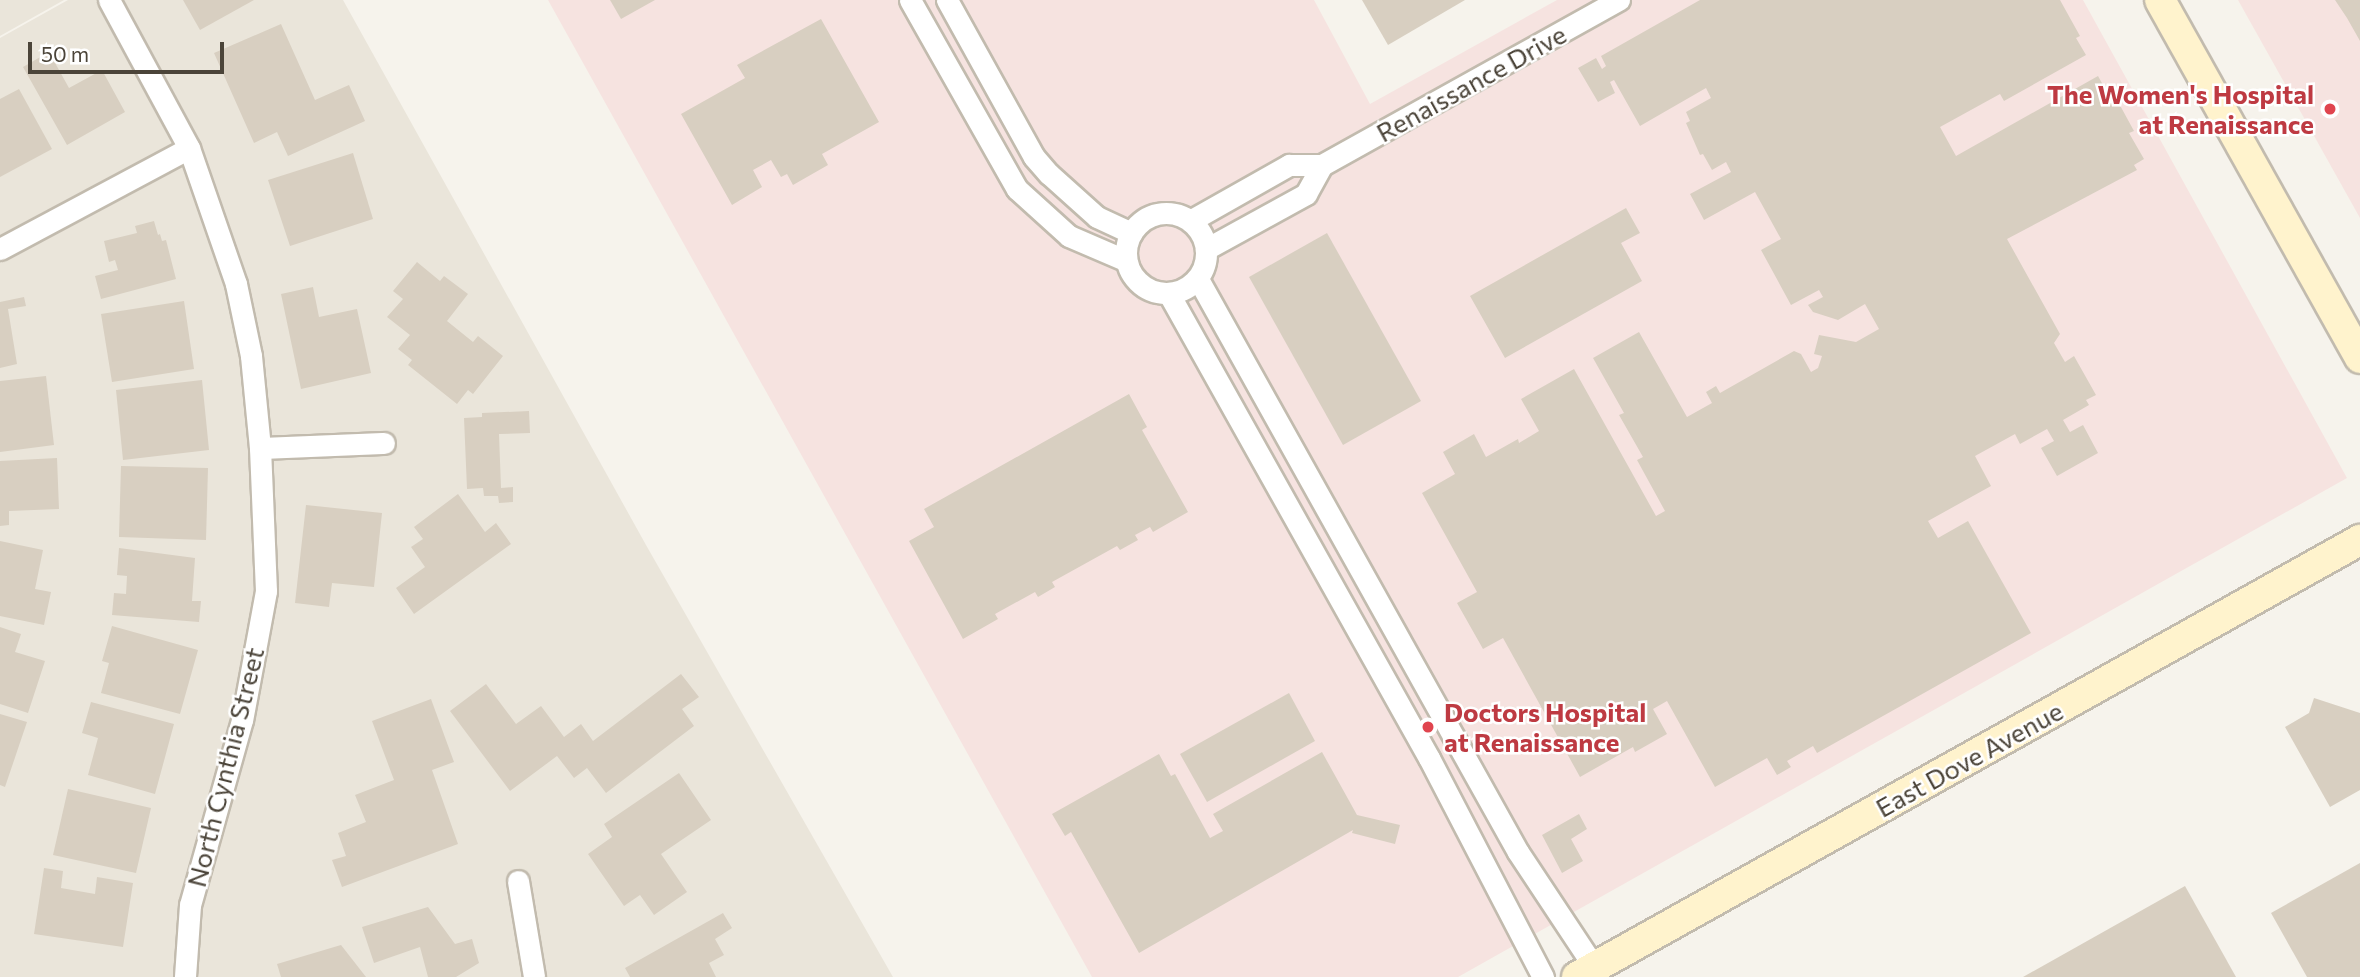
<!DOCTYPE html>
<html>
<head>
<meta charset="utf-8">
<style>
  body { margin:0 }
  #map { position:relative; width:2360px; height:977px; overflow:hidden; background:#f6f3ec; font-family:Commissioner,sans-serif }
  div>[style] { position:absolute }
  [style*='--x'] { left:calc(var(--x)*1px); top:calc(var(--y)*1px); width:calc(var(--w)*1px); rotate:calc(var(--a)*1deg) }
  .residential>* { inset:0; background:#eae5da }
  .medical>* { inset:0; background:#f6e3e0 }
  .building>* { inset:0; background:#d8cfc1 }
  .roads { filter:drop-shadow(2px 0 #c2bbae) drop-shadow(-2px 0 #c2bbae) drop-shadow(0 2px #c2bbae) drop-shadow(0 -2px #c2bbae) }
  .minor>* { height:21px; margin:-10.5px; padding:0 10.5px; transform-origin:10.5px; border-radius:10.5px; background:#fff }
  .minor>.ring { margin:-10.5px; padding:0; box-sizing:content-box; background:none; border:21px solid #fff; border-radius:50% }
  .secondary>* { height:30px; margin:-15px; padding:0 15px; transform-origin:15px; border-radius:15px; background:#fff3cd }
  .dots>* { width:19px; height:19px; translate:-50% -50%; box-sizing:border-box; border:4px solid #fff; border-radius:50% }
  span { translate:-50% -50%; white-space:nowrap; text-align:center; line-height:1.15; -webkit-text-stroke:5px #fff; paint-order:stroke }
  .street-label { font-size:26px; color:#4b4439 }
  .health-label { font-size:26px; color:#be3a42; font-weight:700 }
  .right { translate:-100% -50%; text-align:right }
  .left { translate:0 -50%; text-align:left }
  .scale { position:absolute; left:28px; top:42px; width:196px; height:32px; box-sizing:border-box; border:4px solid #4b4439; border-top:0; padding-left:9px; font-size:21px; line-height:24px; white-space:nowrap; color:#4b4439; -webkit-text-stroke:5px #fff; paint-order:stroke }
</style>
</head>
<body>
<div id="map">
  <div class="residential">
    <i style="clip-path:polygon(0 0,64px 0,0 36px)"></i>
    <i style="clip-path:polygon(68px 0,343px 0,646px 545px,893px 977px,0 977px,0 38px)"></i>
  </div>
  <div class="medical">
    <i style="clip-path:polygon(548px 0,1314px 0,1370px 104px,1557px 0,2083px 0,2347px 478px,1458px 977px,1092px 977px)"></i>
    <i style="clip-path:polygon(2238px 0,2360px 0,2360px 218px)"></i>
  </div>
  <div class="building">
    <i style="clip-path:polygon(183px 0,254px 0,200px 30px)"></i>
    <i style="clip-path:polygon(610px 0,655px 0,621px 19px)"></i>
    <i style="clip-path:polygon(1362px 0,1465px 0,1388px 45px)"></i>
    <i style="clip-path:polygon(1700px 0,2060px 0,2080px 36px,2076px 38px,2086px 55px,2004px 101px,2000px 94px,1940px 127px,1956px 156px,2098px 76px,2112px 101px,2116px 98px,2134px 131px,2129px 133px,2144px 159px,2134px 165px,2137px 170px,2007px 239px,2060px 334px,2054px 343px,2065px 362px,2074px 356px,2096px 395px,2086px 400px,2089px 405px,2063px 420px,2070px 432px,2083px 425px,2098px 453px,2057px 476px,2041px 448px,2054px 441px,2047px 429px,2020px 444px,2015px 434px,1975px 456px,1991px 486px,1928px 521px,1938px 538px,1968px 521px,2031px 633px,1817px 753px,1813px 746px,1787px 761px,1791px 767px,1777px 775px,1767px 758px,1715px 787px,1667px 701px,1653px 709px,1667px 734px,1635px 752px,1633px 747px,1580px 777px,1503px 638px,1483px 649px,1457px 603px,1477px 592px,1422px 493px,1455px 474px,1443px 452px,1474px 434px,1486px 457px,1518px 439px,1519px 443px,1539px 431px,1521px 399px,1574px 369px,1656px 516px,1665px 511px,1637px 460px,1643px 457px,1619px 415px,1624px 413px,1593px 358px,1639px 332px,1687px 417px,1712px 403px,1706px 392px,1716px 386px,1720px 393px,1794px 351px,1801px 354px,1811px 372px,1818px 368px,1822px 356px,1814px 354px,1819px 335px,1856px 342px,1879px 329px,1865px 304px,1838px 320px,1813px 312px,1808px 305px,1823px 297px,1819px 290px,1791px 305px,1761px 250px,1781px 239px,1755px 192px,1704px 220px,1690px 194px,1731px 172px,1726px 162px,1712px 170px,1703px 154px,1700px 155px,1686px 123px,1690px 121px,1686px 112px,1711px 98px,1706px 88px,1640px 126px,1614px 80px,1610px 82px,1615px 93px,1598px 102px,1578px 68px,1596px 58px,1602px 69px,1606px 66px,1601px 56px)"></i>
    <i style="clip-path:polygon(2335px 0,2360px 0,2360px 41px,2347px 18px)"></i>
    <i style="clip-path:polygon(821px 19px,879px 122px,822px 154px,828px 165px,793px 185px,787px 174px,781px 177px,771px 160px,753px 170px,762px 187px,732px 205px,681px 114px,745px 78px,737px 65px)"></i>
    <i style="clip-path:polygon(281px 24px,315px 100px,349px 85px,365px 121px,288px 156px,277px 132px,254px 143px,214px 53px)"></i>
    <i style="clip-path:polygon(49px 52px,69px 88px,102px 70px,125px 112px,67px 145px,23px 67px)"></i>
    <i style="clip-path:polygon(19px 89px,52px 149px,0 177px,0 99px)"></i>
    <i style="clip-path:polygon(353px 153px,373px 219px,290px 246px,268px 180px)"></i>
    <i style="clip-path:polygon(1626px 208px,1640px 233px,1621px 243px,1642px 281px,1505px 358px,1470px 296px)"></i>
    <i style="clip-path:polygon(154px 221px,158px 235px,160px 234px,162px 241px,166px 240px,176px 279px,101px 299px,95px 276px,118px 270px,115px 260px,109px 262px,104px 241px,137px 233px,135px 226px)"></i>
    <i style="clip-path:polygon(1327px 233px,1421px 401px,1343px 445px,1249px 277px)"></i>
    <i style="clip-path:polygon(417px 262px,440px 281px,444px 276px,468px 294px,447px 321px,473px 342px,478px 336px,503px 356px,473px 394px,468px 390px,457px 404px,408px 365px,412px 360px,398px 349px,410px 335px,387px 317px,403px 299px,393px 291px)"></i>
    <i style="clip-path:polygon(313px 287px,319px 317px,357px 309px,371px 373px,301px 389px,281px 294px)"></i>
    <i style="clip-path:polygon(24px 297px,26px 306px,8px 309px,17px 364px,0 368px,0 302px)"></i>
    <i style="clip-path:polygon(184px 301px,194px 369px,112px 382px,101px 314px)"></i>
    <i style="clip-path:polygon(46px 376px,54px 445px,0 452px,0 381px)"></i>
    <i style="clip-path:polygon(202px 380px,209px 450px,123px 460px,116px 390px)"></i>
    <i style="clip-path:polygon(1129px 394px,1147px 427px,1142px 430px,1188px 512px,1153px 532px,1150px 527px,1135px 535px,1138px 540px,1120px 550px,1117px 546px,1052px 582px,1055px 587px,1038px 597px,1035px 592px,995px 614px,998px 619px,963px 639px,909px 541px,934px 527px,924px 509px)"></i>
    <i style="clip-path:polygon(529px 411px,530px 433px,499px 434px,501px 488px,513px 487px,513px 502px,499px 503px,498px 496px,484px 496px,483px 488px,467px 489px,464px 418px,482px 417px,482px 413px)"></i>
    <i style="clip-path:polygon(57px 458px,59px 509px,9px 511px,9px 525px,0 526px,0 461px)"></i>
    <i style="clip-path:polygon(121px 466px,208px 468px,206px 540px,119px 537px)"></i>
    <i style="clip-path:polygon(458px 494px,485px 532px,496px 523px,511px 544px,414px 614px,396px 588px,425px 567px,411px 547px,423px 539px,414px 527px)"></i>
    <i style="clip-path:polygon(306px 505px,382px 513px,374px 587px,332px 583px,329px 607px,295px 603px)"></i>
    <i style="clip-path:polygon(0 541px,43px 550px,35px 589px,51px 592px,44px 625px,0 616px)"></i>
    <i style="clip-path:polygon(119px 548px,195px 558px,192px 601px,201px 601px,199px 622px,112px 615px,114px 593px,126px 594px,127px 576px,117px 575px)"></i>
    <i style="clip-path:polygon(112px 626px,198px 650px,180px 714px,101px 693px,109px 663px,102px 661px)"></i>
    <i style="clip-path:polygon(0 627px,21px 634px,15px 652px,45px 661px,28px 713px,0 704px)"></i>
    <i style="clip-path:polygon(681px 674px,699px 697px,682px 709px,694px 726px,606px 793px,587px 768px,574px 778px,557px 756px,510px 791px,450px 711px,486px 684px,516px 724px,541px 706px,564px 737px,581px 724px,593px 741px)"></i>
    <i style="clip-path:polygon(1289px 693px,1315px 741px,1207px 802px,1180px 754px)"></i>
    <i style="clip-path:polygon(2314px 698px,2360px 713px,2360px 790px,2330px 807px,2285px 727px,2309px 713px)"></i>
    <i style="clip-path:polygon(431px 699px,454px 762px,432px 770px,458px 844px,342px 887px,332px 860px,346px 856px,338px 833px,366px 822px,355px 795px,394px 780px,372px 721px)"></i>
    <i style="clip-path:polygon(91px 702px,174px 724px,155px 794px,88px 775px,98px 738px,82px 733px)"></i>
    <i style="clip-path:polygon(0 714px,27px 722px,5px 787px,0 785px)"></i>
    <i style="clip-path:polygon(1322px 752px,1357px 815px,1400px 825px,1395px 844px,1352px 833px,1353px 830px,1139px 953px,1071px 832px,1065px 836px,1052px 814px,1159px 754px,1171px 776px,1175px 774px,1210px 838px,1223px 831px,1213px 814px)"></i>
    <i style="clip-path:polygon(679px 773px,711px 820px,661px 854px,687px 892px,654px 915px,640px 895px,624px 906px,588px 854px,612px 837px,604px 824px)"></i>
    <i style="clip-path:polygon(68px 789px,151px 808px,136px 873px,53px 855px)"></i>
    <i style="clip-path:polygon(1579px 814px,1587px 829px,1571px 839px,1583px 861px,1562px 873px,1542px 835px)"></i>
    <i style="clip-path:polygon(2360px 863px,2360px 977px,2307px 977px,2271px 913px)"></i>
    <i style="clip-path:polygon(44px 868px,63px 871px,61px 888px,95px 894px,97px 877px,133px 883px,123px 947px,34px 934px)"></i>
    <i style="clip-path:polygon(2185px 886px,2236px 977px,2023px 977px)"></i>
    <i style="clip-path:polygon(428px 907px,455px 944px,472px 939px,479px 963px,456px 977px,428px 977px,420px 947px,374px 963px,362px 927px)"></i>
    <i style="clip-path:polygon(723px 913px,732px 928px,715px 939px,724px 955px,709px 963px,716px 977px,630px 977px,625px 968px)"></i>
    <i style="clip-path:polygon(341px 945px,366px 977px,281px 977px,277px 964px)"></i>
  </div>
  <div class="roads">
    <div class="minor">
      <i style="--x:109;--y:0;--w:168;--a:61.6"></i>
      <i style="--x:189;--y:148;--w:144;--a:70.9"></i>
      <i style="--x:236;--y:284;--w:74;--a:78.2"></i>
      <i style="--x:251;--y:356;--w:92;--a:84.4"></i>
      <i style="--x:260;--y:448;--w:143;--a:87.6"></i>
      <i style="--x:266;--y:591;--w:131;--a:100.5"></i>
      <i style="--x:242;--y:720;--w:192;--a:105.7"></i>
      <i style="--x:190;--y:905;--w:72;--a:94"></i>
      <i style="--x:910;--y:0;--w:217;--a:60.5"></i>
      <i style="--x:1017;--y:189;--w:70;--a:42.1"></i>
      <i style="--x:1069;--y:236;--w:61;--a:23.2"></i>
      <i style="--x:947;--y:0;--w:179;--a:61"></i>
      <i style="--x:1034;--y:157;--w:23;--a:49"></i>
      <i style="--x:1049;--y:174;--w:64;--a:41.9"></i>
      <i style="--x:1097;--y:217;--w:38;--a:25"></i>
      <i style="--x:1322;--y:165;--w:340;--a:-29.1"></i>
      <i class="ring" style="left:1126px;top:213px;width:59px;height:59px"></i>
      <i style="--x:1190;--y:221;--w:114;--a:-29.5"></i>
      <i style="--x:1289;--y:165;--w:33;--a:0"></i>
      <i style="--x:1322;--y:165;--w:33;--a:119"></i>
      <i style="--x:1306;--y:194;--w:114;--a:151.2"></i>
      <i style="--x:0;--y:249;--w:214;--a:-28.1"></i>
      <i style="--x:1198;--y:279;--w:656;--a:60.82"></i>
      <i style="--x:1518;--y:852;--w:138;--a:56.5"></i>
      <i style="--x:1169;--y:294;--w:532;--a:60.74"></i>
      <i style="--x:1429;--y:758;--w:247;--a:62.5"></i>
      <i style="--x:260;--y:448;--w:124;--a:-2.3"></i>
      <i style="--x:518;--y:881;--w:97;--a:80.5"></i>
    </div>
    <div class="secondary">
      <i style="--x:2160;--y:0;--w:410;--a:60.8"></i>
      <i style="--x:1577;--y:977;--w:897;--a:-29.17"></i>
    </div>
  </div>
  <div class="dots">
    <i style="left:2330px;top:109px;background:#e0444e"></i>
    <i style="left:1428px;top:727px;background:#e0444e"></i>
  </div>
  <div class="street-label">
    <span style="left:1471px;top:83px;rotate:-29deg">Renaissance Drive</span>
    <span style="left:1969px;top:759px;rotate:-29deg">East Dove Avenue</span>
    <span style="left:225px;top:767px;rotate:-76deg">North Cynthia Street</span>
  </div>
  <div class="health-label">
    <span class="right" style="left:2314px;top:109px">The Women's Hospital<br>at Renaissance</span>
    <span class="left" style="left:1444px;top:727px">Doctors Hospital<br>at Renaissance</span>
  </div>
  <div class="scale">50 m</div>
</div>
</body>
</html>
